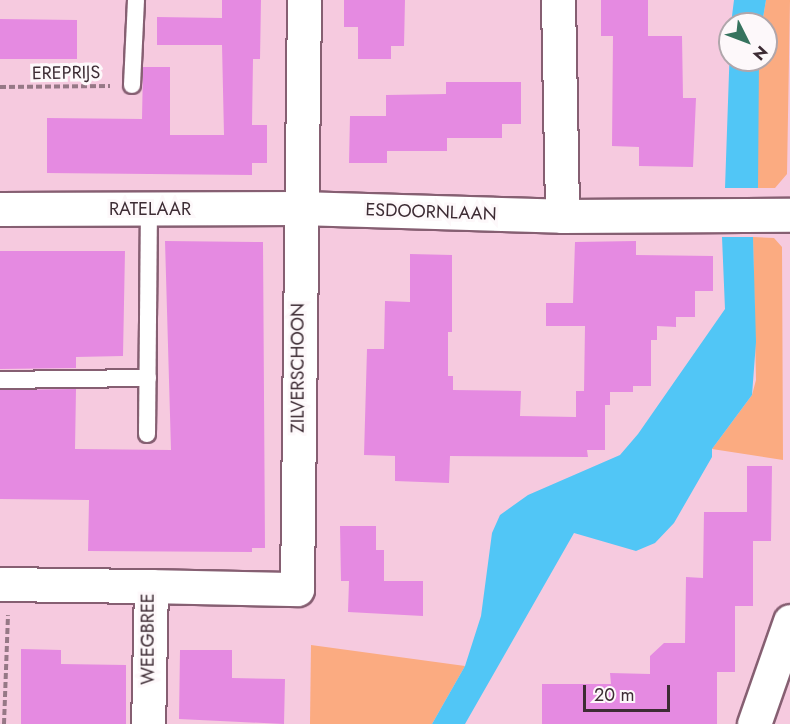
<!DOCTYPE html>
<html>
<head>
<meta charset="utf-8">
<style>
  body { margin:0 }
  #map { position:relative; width:790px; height:724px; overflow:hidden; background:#f6cadf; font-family:Jost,sans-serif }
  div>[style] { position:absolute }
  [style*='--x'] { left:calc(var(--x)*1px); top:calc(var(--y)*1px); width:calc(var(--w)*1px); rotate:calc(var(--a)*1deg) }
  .green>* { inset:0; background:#fbab81 }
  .water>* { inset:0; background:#51c6f6 }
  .building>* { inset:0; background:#e58ae1 }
  .path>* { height:4px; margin-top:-2px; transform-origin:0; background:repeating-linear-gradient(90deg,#967886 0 6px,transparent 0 9px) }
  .roads { filter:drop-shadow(2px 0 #865f72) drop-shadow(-2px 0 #865f72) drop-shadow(0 2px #865f72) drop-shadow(0 -2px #865f72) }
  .service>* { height:16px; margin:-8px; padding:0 8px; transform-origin:8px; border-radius:8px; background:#fff }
  .minor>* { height:33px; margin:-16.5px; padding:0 16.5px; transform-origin:16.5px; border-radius:16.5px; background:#fff }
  span { translate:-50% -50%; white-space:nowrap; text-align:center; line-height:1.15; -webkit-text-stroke:6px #fdf8fa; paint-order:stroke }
  .street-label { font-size:18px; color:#3d2c34 }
  .north { position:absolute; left:718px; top:12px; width:60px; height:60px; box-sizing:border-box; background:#fdf8fa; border:2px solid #b0a6ab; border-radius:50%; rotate:132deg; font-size:16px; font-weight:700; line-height:24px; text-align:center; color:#3d2c34 }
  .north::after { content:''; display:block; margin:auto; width:21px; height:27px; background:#36735e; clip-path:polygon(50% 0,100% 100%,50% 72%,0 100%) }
  .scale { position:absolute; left:583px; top:685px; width:87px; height:27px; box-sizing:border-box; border:3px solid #3d2c34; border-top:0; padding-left:8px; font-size:18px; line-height:21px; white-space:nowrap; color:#3d2c34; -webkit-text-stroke:4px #fdf8fa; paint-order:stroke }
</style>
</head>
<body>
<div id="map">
  <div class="green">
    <i style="clip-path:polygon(766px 0,790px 0,787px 174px,775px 188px,758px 188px,758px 77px,759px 60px,766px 60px,766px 24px,762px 24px)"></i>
    <i style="clip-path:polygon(753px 237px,774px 238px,782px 247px,783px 460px,712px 449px,752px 395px,756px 380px)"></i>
    <i style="clip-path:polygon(311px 645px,465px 666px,432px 724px,310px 724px)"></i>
  </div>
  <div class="water">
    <i style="clip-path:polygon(734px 0,766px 0,762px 24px,731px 24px)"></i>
    <i style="clip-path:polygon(730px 44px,730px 60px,759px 60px,758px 188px,725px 188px)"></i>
    <i style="clip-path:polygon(722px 237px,753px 237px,756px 342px,752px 395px,712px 449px,712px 457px,674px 523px,655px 543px,636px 551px,574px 533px,465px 724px,432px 724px,465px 666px,481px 616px,492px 533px,500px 515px,528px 495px,620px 455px,638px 434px,725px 309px)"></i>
  </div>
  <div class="building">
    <i style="clip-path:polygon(222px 0,261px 0,260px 59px,253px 59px,252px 125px,267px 125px,267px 163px,252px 163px,252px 175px,47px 173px,47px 118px,142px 119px,143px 67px,170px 67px,170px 135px,224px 135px,222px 45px,157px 45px,157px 17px,222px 18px)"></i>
    <i style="clip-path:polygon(344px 0,405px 0,404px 46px,391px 46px,391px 59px,358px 59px,358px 27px,344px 27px)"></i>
    <i style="clip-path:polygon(601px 0,648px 0,648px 36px,682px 36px,683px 98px,696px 98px,693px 167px,639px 166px,639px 147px,612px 146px,613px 36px,601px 36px)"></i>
    <i style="clip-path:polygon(0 19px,77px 20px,77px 59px,0 59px)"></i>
    <i style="clip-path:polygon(446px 82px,521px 82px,521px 124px,502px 124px,502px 138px,447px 138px,447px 151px,387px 151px,387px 163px,349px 163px,350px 116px,386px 116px,386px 95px,446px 94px)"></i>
    <i style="clip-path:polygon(165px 241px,263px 242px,265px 548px,252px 548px,252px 552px,88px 551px,89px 500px,0 499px,0 390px,76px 389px,75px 449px,171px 450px)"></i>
    <i style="clip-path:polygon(636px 241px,636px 255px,713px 256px,713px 291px,695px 291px,695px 317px,676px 317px,676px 327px,657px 326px,657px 340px,651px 340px,651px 386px,633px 386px,633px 392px,610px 392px,610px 405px,605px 405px,605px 450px,587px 450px,588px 457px,450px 456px,449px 483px,395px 481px,395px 456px,364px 455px,367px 349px,384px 349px,385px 301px,410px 302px,410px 254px,452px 255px,452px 332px,448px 332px,448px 376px,453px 376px,453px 390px,521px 391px,520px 416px,576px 417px,576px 391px,584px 391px,585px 326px,546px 326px,546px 303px,573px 303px,575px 242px)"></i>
    <i style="clip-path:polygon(0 251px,125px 251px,123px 356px,76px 357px,76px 368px,0 369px)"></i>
    <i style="clip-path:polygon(747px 466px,772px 466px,771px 541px,753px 541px,753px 606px,735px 606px,735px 672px,717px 672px,717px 724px,542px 724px,542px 684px,611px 684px,610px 673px,650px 674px,650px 656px,664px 643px,685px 643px,686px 577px,703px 578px,704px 512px,747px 512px)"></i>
    <i style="clip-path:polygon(340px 526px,376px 526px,376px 550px,384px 550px,384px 581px,423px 581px,423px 616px,348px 612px,349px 581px,341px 581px)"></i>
    <i style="clip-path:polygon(21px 649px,61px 650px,61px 664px,126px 665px,126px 724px,21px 724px)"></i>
    <i style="clip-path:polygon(180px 650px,232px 650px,232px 678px,285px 679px,284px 724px,179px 719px)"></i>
  </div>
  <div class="path">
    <i style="--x:0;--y:87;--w:110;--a:-0.5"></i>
    <i style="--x:4;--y:724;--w:109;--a:-87.9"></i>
  </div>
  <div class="roads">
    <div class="service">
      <i style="--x:132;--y:85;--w:85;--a:-87.3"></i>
      <i style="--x:0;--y:380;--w:148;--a:-0.8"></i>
      <i style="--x:147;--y:434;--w:224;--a:-89.5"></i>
    </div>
    <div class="minor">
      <i style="--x:558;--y:0;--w:216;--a:88.9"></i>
      <i style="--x:0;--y:209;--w:299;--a:-0.2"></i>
      <i style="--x:299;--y:208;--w:263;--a:1.7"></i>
      <i style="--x:562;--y:216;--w:228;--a:-0.3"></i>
      <i style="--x:0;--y:584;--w:151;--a:0.8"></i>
      <i style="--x:151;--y:586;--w:138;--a:91.2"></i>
      <i style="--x:151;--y:586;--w:146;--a:1.2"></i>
      <i style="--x:297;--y:589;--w:589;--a:-89.32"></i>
      <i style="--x:754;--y:724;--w:109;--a:-70.7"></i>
    </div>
  </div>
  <div class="street-label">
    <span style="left:66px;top:73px;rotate:-1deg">EREPRIJS</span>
    <span style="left:150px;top:209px">RATELAAR</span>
    <span style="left:431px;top:212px;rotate:2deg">ESDOORNLAAN</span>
    <span style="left:298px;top:368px;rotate:-90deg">ZILVERSCHOON</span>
    <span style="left:148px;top:639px;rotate:-90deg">WEEGBREE</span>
  </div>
  <div class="north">N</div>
  <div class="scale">20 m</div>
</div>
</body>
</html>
